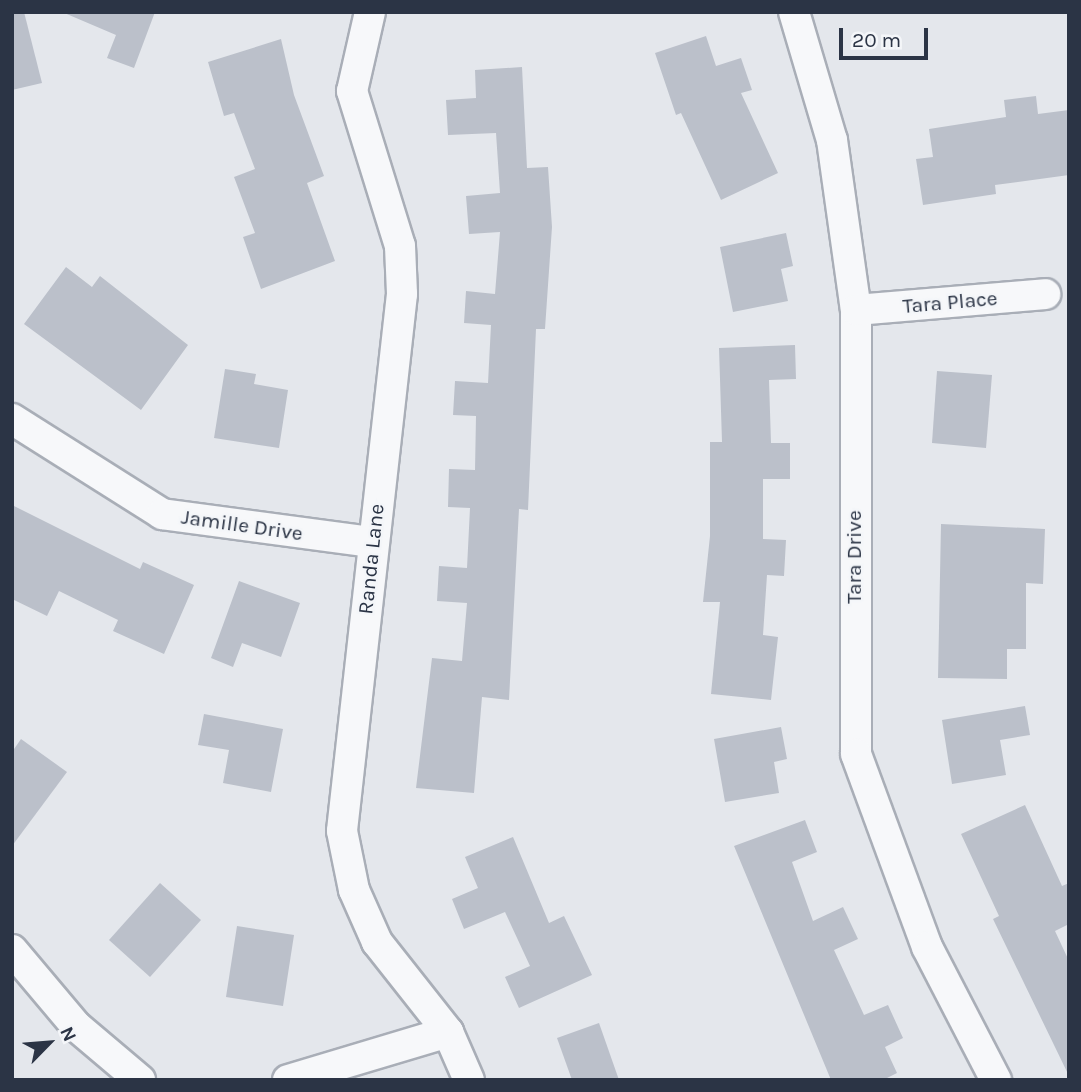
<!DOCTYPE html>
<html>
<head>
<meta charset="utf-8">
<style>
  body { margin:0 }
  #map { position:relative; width:1081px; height:1092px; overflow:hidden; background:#e4e7ec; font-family:Karla,sans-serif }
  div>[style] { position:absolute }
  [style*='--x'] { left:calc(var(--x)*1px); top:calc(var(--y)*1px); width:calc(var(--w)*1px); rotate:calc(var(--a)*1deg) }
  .building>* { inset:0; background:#bbc0ca }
  .roads { filter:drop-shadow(2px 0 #a9aeb7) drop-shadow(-2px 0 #a9aeb7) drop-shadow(0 2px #a9aeb7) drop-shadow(0 -2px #a9aeb7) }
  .minor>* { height:30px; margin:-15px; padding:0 15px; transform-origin:15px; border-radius:15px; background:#f7f8fa }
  span { translate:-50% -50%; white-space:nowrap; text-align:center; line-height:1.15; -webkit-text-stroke:5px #f4f6f9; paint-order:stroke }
  .street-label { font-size:21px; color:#2b3445 }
  .frame { position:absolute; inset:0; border:14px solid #2b3445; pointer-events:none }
  .north { position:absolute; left:14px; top:1008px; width:70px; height:70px; -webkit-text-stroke:5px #f4f6f9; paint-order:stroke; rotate:65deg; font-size:19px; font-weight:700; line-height:28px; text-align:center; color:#2b3445 }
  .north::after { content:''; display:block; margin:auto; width:24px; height:32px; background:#2b3445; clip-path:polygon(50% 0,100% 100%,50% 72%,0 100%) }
  .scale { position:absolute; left:839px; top:28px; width:89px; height:32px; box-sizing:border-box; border:4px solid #2b3445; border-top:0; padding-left:9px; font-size:21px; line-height:24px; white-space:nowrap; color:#2b3445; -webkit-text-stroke:5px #f4f6f9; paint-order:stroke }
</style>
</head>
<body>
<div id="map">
  <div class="building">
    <i style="clip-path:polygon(12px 12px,24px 12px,42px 83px,12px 90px)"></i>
    <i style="clip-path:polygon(62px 12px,155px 12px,134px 68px,107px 58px,116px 35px)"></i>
    <i style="clip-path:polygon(706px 36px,716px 66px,741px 58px,752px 90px,741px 93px,778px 173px,721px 200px,681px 113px,676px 115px,655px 53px)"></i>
    <i style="clip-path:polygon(281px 39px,294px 95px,324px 176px,307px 183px,335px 261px,261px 289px,243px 237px,255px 233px,234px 177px,255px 169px,234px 113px,224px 116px,208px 62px)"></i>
    <i style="clip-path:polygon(522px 67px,527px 168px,548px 167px,552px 227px,545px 329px,536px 329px,528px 510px,519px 509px,509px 700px,482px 697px,474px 793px,416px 788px,432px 658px,462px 661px,467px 603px,437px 601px,439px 566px,467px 568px,470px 508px,448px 507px,449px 469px,475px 470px,476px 416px,453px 415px,455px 381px,488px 383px,491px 325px,464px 323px,466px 291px,495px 294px,500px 232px,469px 234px,466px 196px,500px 193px,496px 133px,448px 135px,446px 100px,476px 98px,475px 70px)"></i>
    <i style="clip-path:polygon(1036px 96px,1038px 114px,1069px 110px,1069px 175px,995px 185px,996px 194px,923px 205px,916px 159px,933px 157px,929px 129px,1006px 117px,1004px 100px)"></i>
    <i style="clip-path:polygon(786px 233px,793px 266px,781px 269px,788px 301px,733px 312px,720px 247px)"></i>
    <i style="clip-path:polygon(66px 267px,92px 287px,100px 276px,188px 345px,141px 410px,24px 324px)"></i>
    <i style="clip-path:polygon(795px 345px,796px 379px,769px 380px,771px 443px,790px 443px,790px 479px,763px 479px,763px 539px,786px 540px,784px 576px,767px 575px,763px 635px,778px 637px,771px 700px,711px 694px,720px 602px,703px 602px,710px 536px,710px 442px,722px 442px,719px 348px)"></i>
    <i style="clip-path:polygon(225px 369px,256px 374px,254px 384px,288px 390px,279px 448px,214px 438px)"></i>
    <i style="clip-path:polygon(937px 371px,992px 375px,986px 448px,932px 443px)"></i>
    <i style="clip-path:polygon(12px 505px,140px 569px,143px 562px,194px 585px,164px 654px,113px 631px,118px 620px,59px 591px,47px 616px,12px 599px)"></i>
    <i style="clip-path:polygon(941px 524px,1045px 529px,1043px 584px,1026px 583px,1026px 649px,1007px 649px,1007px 679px,938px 678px)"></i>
    <i style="clip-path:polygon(239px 581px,300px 603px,281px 657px,242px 643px,233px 667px,211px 658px)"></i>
    <i style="clip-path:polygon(1025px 706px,1030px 735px,1000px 740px,1006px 775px,952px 784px,942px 720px)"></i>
    <i style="clip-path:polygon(204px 714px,283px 729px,271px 792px,223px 783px,229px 750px,198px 745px)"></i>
    <i style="clip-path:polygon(781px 727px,787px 759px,774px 762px,779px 793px,725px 802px,714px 739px)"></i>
    <i style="clip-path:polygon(21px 739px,67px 772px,12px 846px,12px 752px)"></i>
    <i style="clip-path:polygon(1025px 805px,1062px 886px,1069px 883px,1069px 924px,1055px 931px,1069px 961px,1069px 1076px,993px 919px,999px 916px,961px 834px)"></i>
    <i style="clip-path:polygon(805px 820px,817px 852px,792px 862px,813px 921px,843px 907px,858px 939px,834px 950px,864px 1015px,888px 1005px,903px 1038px,885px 1047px,897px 1073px,883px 1080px,831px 1080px,734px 846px)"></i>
    <i style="clip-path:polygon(513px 837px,549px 923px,564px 916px,592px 975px,519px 1008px,505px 977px,530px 966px,505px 912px,464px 929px,452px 899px,478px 888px,465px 857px)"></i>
    <i style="clip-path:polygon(160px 883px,201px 920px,150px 977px,109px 940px)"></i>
    <i style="clip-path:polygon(237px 926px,294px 935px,283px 1006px,226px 997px)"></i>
    <i style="clip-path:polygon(599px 1023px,619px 1080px,572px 1080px,557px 1038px)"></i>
  </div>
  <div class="roads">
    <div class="minor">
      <i style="--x:370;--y:12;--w:81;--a:102.8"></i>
      <i style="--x:352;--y:91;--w:162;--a:72.8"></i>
      <i style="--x:400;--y:246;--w:48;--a:87.6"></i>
      <i style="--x:402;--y:294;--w:540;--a:96.38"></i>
      <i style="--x:342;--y:831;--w:60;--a:78.5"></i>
      <i style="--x:354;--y:890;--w:57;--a:66.1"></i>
      <i style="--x:377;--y:942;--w:115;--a:51.7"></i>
      <i style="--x:448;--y:1032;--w:52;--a:66.4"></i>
      <i style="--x:794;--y:12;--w:134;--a:73.5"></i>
      <i style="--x:832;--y:140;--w:172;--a:82"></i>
      <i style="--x:856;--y:310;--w:444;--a:90"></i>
      <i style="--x:856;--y:754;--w:206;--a:69.8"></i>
      <i style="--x:927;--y:947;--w:150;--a:62.6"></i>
      <i style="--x:856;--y:310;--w:190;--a:-4.8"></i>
      <i style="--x:12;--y:419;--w:178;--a:32.3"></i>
      <i style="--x:162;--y:514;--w:212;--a:7.6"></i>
      <i style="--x:12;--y:950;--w:99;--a:49.9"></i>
      <i style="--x:76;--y:1026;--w:84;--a:40.2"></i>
      <i style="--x:288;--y:1080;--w:167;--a:-16.7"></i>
    </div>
  </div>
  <div class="street-label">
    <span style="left:950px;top:302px;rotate:-5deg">Tara Place</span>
    <span style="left:242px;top:525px;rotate:8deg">Jamille Drive</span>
    <span style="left:854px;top:557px;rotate:-90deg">Tara Drive</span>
    <span style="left:371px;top:559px;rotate:-84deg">Randa Lane</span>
  </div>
  <div class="frame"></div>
  <div class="north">N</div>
  <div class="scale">20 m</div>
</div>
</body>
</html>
